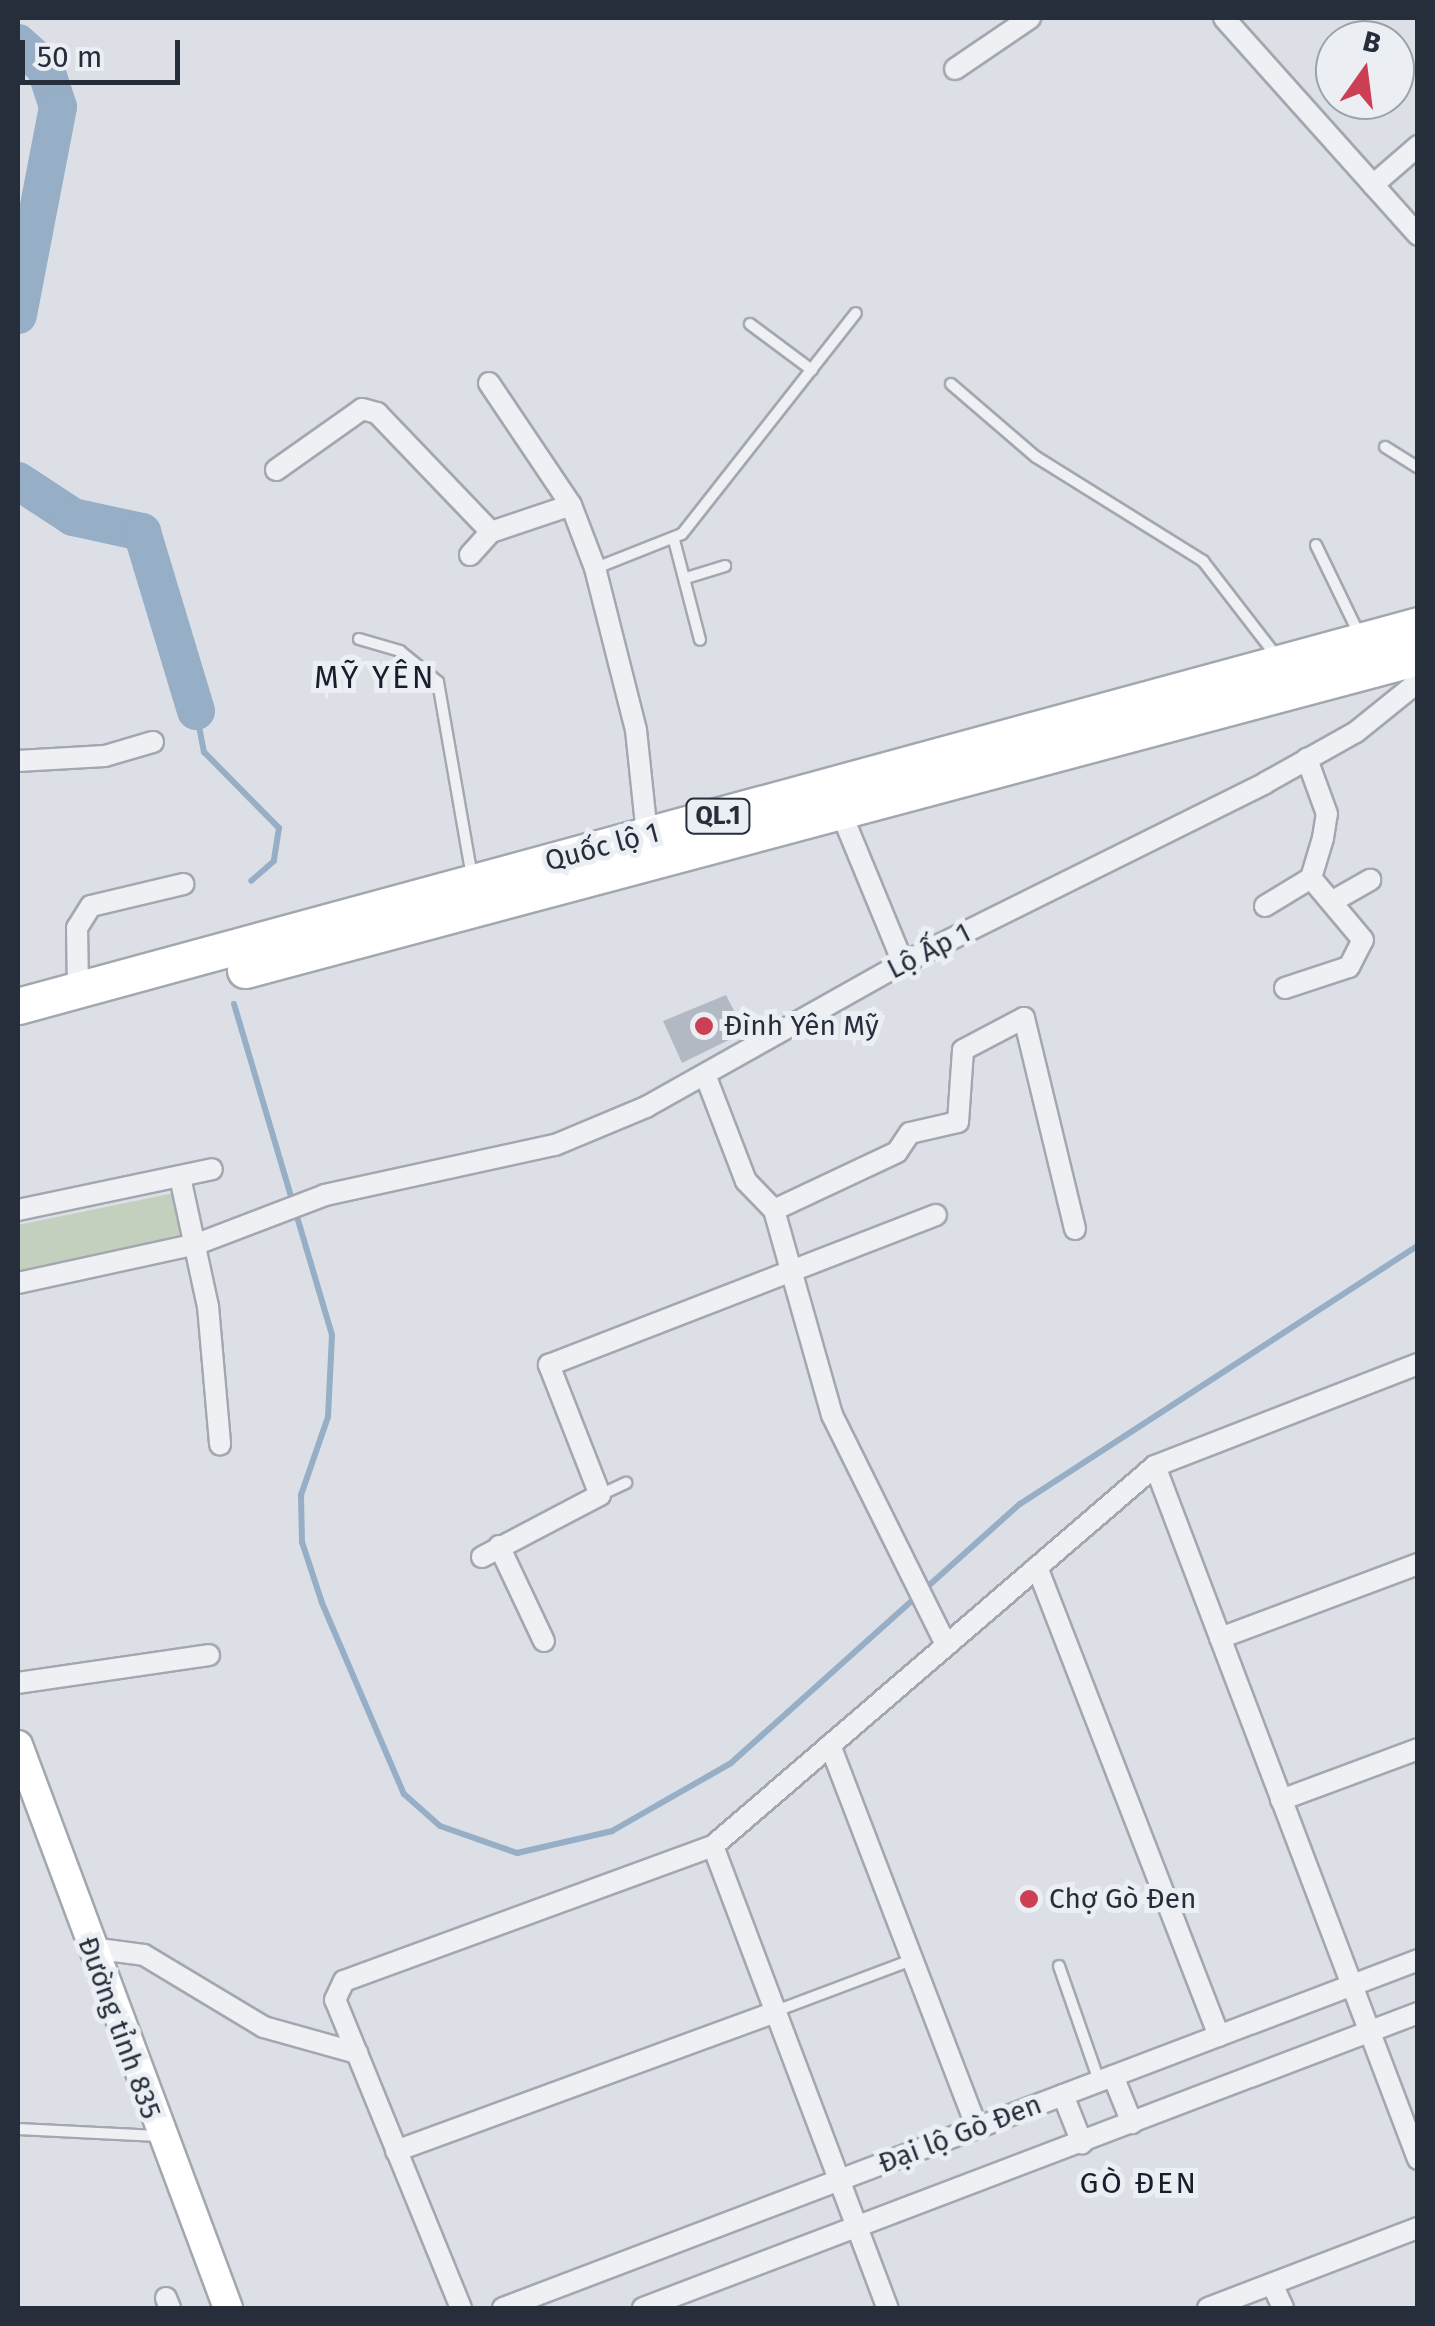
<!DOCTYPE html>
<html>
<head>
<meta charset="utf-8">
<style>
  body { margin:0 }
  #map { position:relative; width:1435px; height:2326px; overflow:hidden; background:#dce0e6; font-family:"Fira Sans",sans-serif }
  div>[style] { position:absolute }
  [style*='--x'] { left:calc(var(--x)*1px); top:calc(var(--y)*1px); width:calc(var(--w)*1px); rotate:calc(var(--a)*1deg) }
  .green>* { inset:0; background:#c2d0bd }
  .stream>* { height:6px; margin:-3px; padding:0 3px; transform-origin:3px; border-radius:3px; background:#96aec6 }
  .river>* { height:38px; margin:-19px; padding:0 19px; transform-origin:19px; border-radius:19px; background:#96aec6 }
  .building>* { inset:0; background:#b3b9c3 }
  .roads { filter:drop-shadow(2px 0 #a2a7b0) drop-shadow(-2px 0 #a2a7b0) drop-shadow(0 2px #a2a7b0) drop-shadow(0 -2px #a2a7b0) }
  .lane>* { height:10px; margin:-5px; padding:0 5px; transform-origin:5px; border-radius:5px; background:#eef0f4 }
  .street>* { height:20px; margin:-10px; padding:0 10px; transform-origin:10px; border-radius:10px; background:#eef0f4 }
  .secondary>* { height:28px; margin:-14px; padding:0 14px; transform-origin:14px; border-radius:14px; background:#fff }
  .highway>* { height:35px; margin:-17.5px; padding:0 17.5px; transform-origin:17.5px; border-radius:17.5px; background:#fff }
  .dots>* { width:28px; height:28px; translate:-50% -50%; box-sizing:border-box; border:5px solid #ebeff4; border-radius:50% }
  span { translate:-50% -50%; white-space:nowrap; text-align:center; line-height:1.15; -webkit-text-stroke:10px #ebeff4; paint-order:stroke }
  .shield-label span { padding:2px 8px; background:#ebeff4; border:2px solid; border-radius:8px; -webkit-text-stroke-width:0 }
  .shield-label { font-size:25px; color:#262e3c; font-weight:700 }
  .street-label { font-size:28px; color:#262e3c }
  .poi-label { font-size:28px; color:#262e3c }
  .left { translate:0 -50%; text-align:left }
  .neighbourhood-label { font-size:30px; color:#181f2c; letter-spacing:2.5px }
  .quarter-label { font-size:32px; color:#181f2c; letter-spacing:2.5px }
  .frame { position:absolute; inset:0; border:20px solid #262e3c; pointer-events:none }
  .north { position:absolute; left:1315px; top:20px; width:100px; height:100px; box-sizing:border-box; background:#ebeff4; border:2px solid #9ca2aa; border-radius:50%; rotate:14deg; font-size:28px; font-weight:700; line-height:40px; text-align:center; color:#262e3c }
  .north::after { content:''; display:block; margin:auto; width:35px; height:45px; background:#cc3f55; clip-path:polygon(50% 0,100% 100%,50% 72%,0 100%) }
  .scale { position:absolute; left:20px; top:40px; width:160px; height:45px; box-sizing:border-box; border:5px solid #262e3c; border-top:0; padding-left:12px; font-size:30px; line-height:35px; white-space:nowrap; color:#262e3c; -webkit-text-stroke:8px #ebeff4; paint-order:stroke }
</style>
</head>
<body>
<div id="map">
  <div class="green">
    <i style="clip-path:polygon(179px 1192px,191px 1236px,18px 1279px,18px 1225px)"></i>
  </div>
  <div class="stream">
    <i style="--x:196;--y:711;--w:42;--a:79"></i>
    <i style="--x:204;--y:752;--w:107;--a:45.4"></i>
    <i style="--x:279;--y:828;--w:33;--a:99"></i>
    <i style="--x:274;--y:861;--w:30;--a:139"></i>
    <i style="--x:234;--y:1004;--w:345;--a:73.5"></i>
    <i style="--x:332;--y:1335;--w:82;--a:92.8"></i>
    <i style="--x:328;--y:1417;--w:83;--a:109.1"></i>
    <i style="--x:301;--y:1495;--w:47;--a:88.8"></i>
    <i style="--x:302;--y:1542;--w:64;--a:71.8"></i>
    <i style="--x:322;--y:1603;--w:208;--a:66.8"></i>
    <i style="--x:404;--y:1794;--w:48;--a:41.6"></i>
    <i style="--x:440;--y:1826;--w:82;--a:19.3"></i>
    <i style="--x:517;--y:1853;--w:98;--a:-13"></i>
    <i style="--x:612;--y:1831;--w:137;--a:-29.7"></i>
    <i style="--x:731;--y:1763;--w:388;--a:-41.9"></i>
    <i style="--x:1020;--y:1504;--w:474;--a:-33"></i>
  </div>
  <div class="river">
    <i style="--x:18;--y:43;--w:36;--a:42"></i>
    <i style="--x:45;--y:67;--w:42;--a:72"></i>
    <i style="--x:58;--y:107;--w:212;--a:100.9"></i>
    <i style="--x:18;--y:481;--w:66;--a:33.2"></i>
    <i style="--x:73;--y:517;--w:71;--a:12.3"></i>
    <i style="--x:142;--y:532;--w:187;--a:73.2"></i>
  </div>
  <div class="building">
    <i style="clip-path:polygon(726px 995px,745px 1032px,682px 1063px,663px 1021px)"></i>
  </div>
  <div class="roads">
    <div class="lane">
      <i style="--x:750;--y:324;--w:77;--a:36.6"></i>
      <i style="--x:951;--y:384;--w:112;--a:40.7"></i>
      <i style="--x:1036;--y:457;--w:197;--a:31.9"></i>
      <i style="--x:1203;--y:561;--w:123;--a:52.3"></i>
      <i style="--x:1385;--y:447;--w:39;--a:32"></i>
      <i style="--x:674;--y:540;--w:103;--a:75.4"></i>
      <i style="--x:1316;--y:545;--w:99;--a:64.2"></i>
      <i style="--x:596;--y:568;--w:92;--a:-21.6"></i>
      <i style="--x:682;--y:534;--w:281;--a:-51.8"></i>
      <i style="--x:686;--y:578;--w:41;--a:-17.1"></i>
      <i style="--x:359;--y:639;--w:43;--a:16.3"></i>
      <i style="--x:400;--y:651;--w:49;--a:39.2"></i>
      <i style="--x:438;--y:682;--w:198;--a:80.1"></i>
      <i style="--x:600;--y:1495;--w:29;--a:-25"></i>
      <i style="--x:1059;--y:1966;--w:122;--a:70.8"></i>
      <i style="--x:776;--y:2011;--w:147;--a:-20.6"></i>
      <i style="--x:18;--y:2129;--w:140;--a:2.9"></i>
    </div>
    <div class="street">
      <i style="--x:1224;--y:18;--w:291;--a:48.2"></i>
      <i style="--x:955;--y:69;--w:91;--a:-34.2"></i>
      <i style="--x:1373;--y:185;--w:60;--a:-40.9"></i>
      <i style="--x:489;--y:383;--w:147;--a:56.1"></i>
      <i style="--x:571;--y:505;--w:67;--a:69.1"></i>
      <i style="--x:595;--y:568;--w:167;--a:75.8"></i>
      <i style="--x:636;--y:730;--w:106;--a:84"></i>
      <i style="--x:276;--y:470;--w:105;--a:-35.3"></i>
      <i style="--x:362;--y:409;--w:16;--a:15"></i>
      <i style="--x:377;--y:413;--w:165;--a:46.2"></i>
      <i style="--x:470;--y:555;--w:31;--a:-48"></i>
      <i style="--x:491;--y:532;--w:84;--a:-18.6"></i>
      <i style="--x:18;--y:761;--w:87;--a:-3.3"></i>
      <i style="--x:105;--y:756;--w:50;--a:-16.3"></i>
      <i style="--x:840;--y:810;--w:165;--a:67.6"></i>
      <i style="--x:1333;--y:901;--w:43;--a:-29.6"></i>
      <i style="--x:1265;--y:906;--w:54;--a:-31.3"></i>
      <i style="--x:1311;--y:878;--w:42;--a:-73.3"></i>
      <i style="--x:1323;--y:838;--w:24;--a:-81"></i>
      <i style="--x:1327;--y:814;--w:59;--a:-110"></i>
      <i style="--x:1285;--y:988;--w:67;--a:-18.2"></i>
      <i style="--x:1349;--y:967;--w:30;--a:-63"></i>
      <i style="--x:1363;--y:940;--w:81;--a:-130"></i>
      <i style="--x:78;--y:990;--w:62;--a:-90.9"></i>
      <i style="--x:77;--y:928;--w:26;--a:-58"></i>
      <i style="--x:91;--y:906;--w:95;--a:-13.4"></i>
      <i style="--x:706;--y:1077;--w:111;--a:69"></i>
      <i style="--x:746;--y:1181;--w:40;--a:46"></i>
      <i style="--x:774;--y:1210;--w:213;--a:74.2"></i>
      <i style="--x:832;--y:1415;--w:257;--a:63.6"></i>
      <i style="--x:180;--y:1177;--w:132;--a:77.8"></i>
      <i style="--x:208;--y:1306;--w:139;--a:85"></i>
      <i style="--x:18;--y:1210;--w:198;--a:-11.9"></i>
      <i style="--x:774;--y:1210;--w:136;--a:-25.2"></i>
      <i style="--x:897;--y:1152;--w:23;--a:-56"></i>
      <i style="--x:910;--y:1133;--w:49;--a:-12.9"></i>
      <i style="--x:958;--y:1122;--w:72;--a:-86"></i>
      <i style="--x:963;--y:1050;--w:69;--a:-27.7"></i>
      <i style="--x:1024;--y:1018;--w:217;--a:76.4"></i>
      <i style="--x:18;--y:1283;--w:183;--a:-12.3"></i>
      <i style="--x:197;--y:1244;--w:137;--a:-20.9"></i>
      <i style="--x:325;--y:1195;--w:235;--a:-12.3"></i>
      <i style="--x:555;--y:1145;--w:99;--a:-22.7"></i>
      <i style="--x:646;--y:1107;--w:295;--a:-29.3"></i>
      <i style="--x:903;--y:963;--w:404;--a:-26.4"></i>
      <i style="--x:1265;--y:783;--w:104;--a:-29.3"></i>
      <i style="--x:1356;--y:732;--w:80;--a:-38.9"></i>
      <i style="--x:1155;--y:1466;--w:741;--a:69.22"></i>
      <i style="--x:499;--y:1546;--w:105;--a:64.7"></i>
      <i style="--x:482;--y:1557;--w:133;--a:-27.7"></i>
      <i style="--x:600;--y:1495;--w:140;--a:-111.4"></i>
      <i style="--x:549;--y:1365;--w:415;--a:-21.2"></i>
      <i style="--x:1037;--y:1567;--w:503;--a:68.79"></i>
      <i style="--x:1220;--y:1638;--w:211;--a:-20.5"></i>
      <i style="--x:18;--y:1683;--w:193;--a:-8.3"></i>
      <i style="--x:830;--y:1745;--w:410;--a:69"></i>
      <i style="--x:1281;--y:1800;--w:146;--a:-20.4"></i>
      <i style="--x:713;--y:1846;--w:494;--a:69.3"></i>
      <i style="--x:91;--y:1948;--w:53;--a:7.5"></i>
      <i style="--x:144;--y:1955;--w:140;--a:31"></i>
      <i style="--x:264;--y:2027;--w:97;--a:15.6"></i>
      <i style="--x:1113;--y:2076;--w:51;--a:68"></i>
      <i style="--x:1063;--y:2095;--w:52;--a:68.4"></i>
      <i style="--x:396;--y:2151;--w:404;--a:-20.1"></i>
      <i style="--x:1272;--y:2284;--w:26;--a:65"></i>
      <i style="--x:166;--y:2298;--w:11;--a:68"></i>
      <i style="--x:461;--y:2308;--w:333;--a:-112.2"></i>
      <i style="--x:335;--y:2000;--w:21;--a:-65"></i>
      <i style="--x:344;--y:1981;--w:393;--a:-20.1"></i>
      <i style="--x:713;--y:1846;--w:583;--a:-40.69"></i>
      <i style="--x:1155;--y:1466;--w:282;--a:-21.2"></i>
      <i style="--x:503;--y:2308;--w:979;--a:-20.82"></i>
      <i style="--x:643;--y:2308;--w:829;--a:-20.84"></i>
      <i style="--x:1208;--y:2308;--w:225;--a:-20.9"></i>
    </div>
    <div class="secondary">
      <i style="--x:18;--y:1745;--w:601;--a:69.54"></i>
    </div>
    <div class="highway">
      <i style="--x:245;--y:970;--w:1214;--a:-14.94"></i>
      <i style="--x:18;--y:1006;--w:1451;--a:-15.22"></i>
    </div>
  </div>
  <div class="dots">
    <i style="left:704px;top:1026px;background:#cc3f55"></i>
    <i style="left:1029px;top:1899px;background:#cc3f55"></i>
  </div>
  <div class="shield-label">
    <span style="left:718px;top:816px">QL.1</span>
  </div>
  <div class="street-label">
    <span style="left:602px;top:847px;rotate:-15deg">Quốc lộ 1</span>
    <span style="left:929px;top:951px;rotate:-27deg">Lộ Ấp 1</span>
    <span style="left:119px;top:2028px;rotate:70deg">Đường tỉnh 835</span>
    <span style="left:960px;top:2134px;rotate:-21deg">Đại lộ Gò Đen</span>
  </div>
  <div class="poi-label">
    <span class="left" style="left:724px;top:1026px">Đình Yên Mỹ</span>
    <span class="left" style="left:1049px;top:1899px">Chợ Gò Đen</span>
  </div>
  <div class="neighbourhood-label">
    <span style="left:1139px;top:2183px">GÒ ĐEN</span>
  </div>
  <div class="quarter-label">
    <span style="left:375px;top:677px">MỸ YÊN</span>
  </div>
  <div class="frame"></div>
  <div class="north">B</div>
  <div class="scale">50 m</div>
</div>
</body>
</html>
